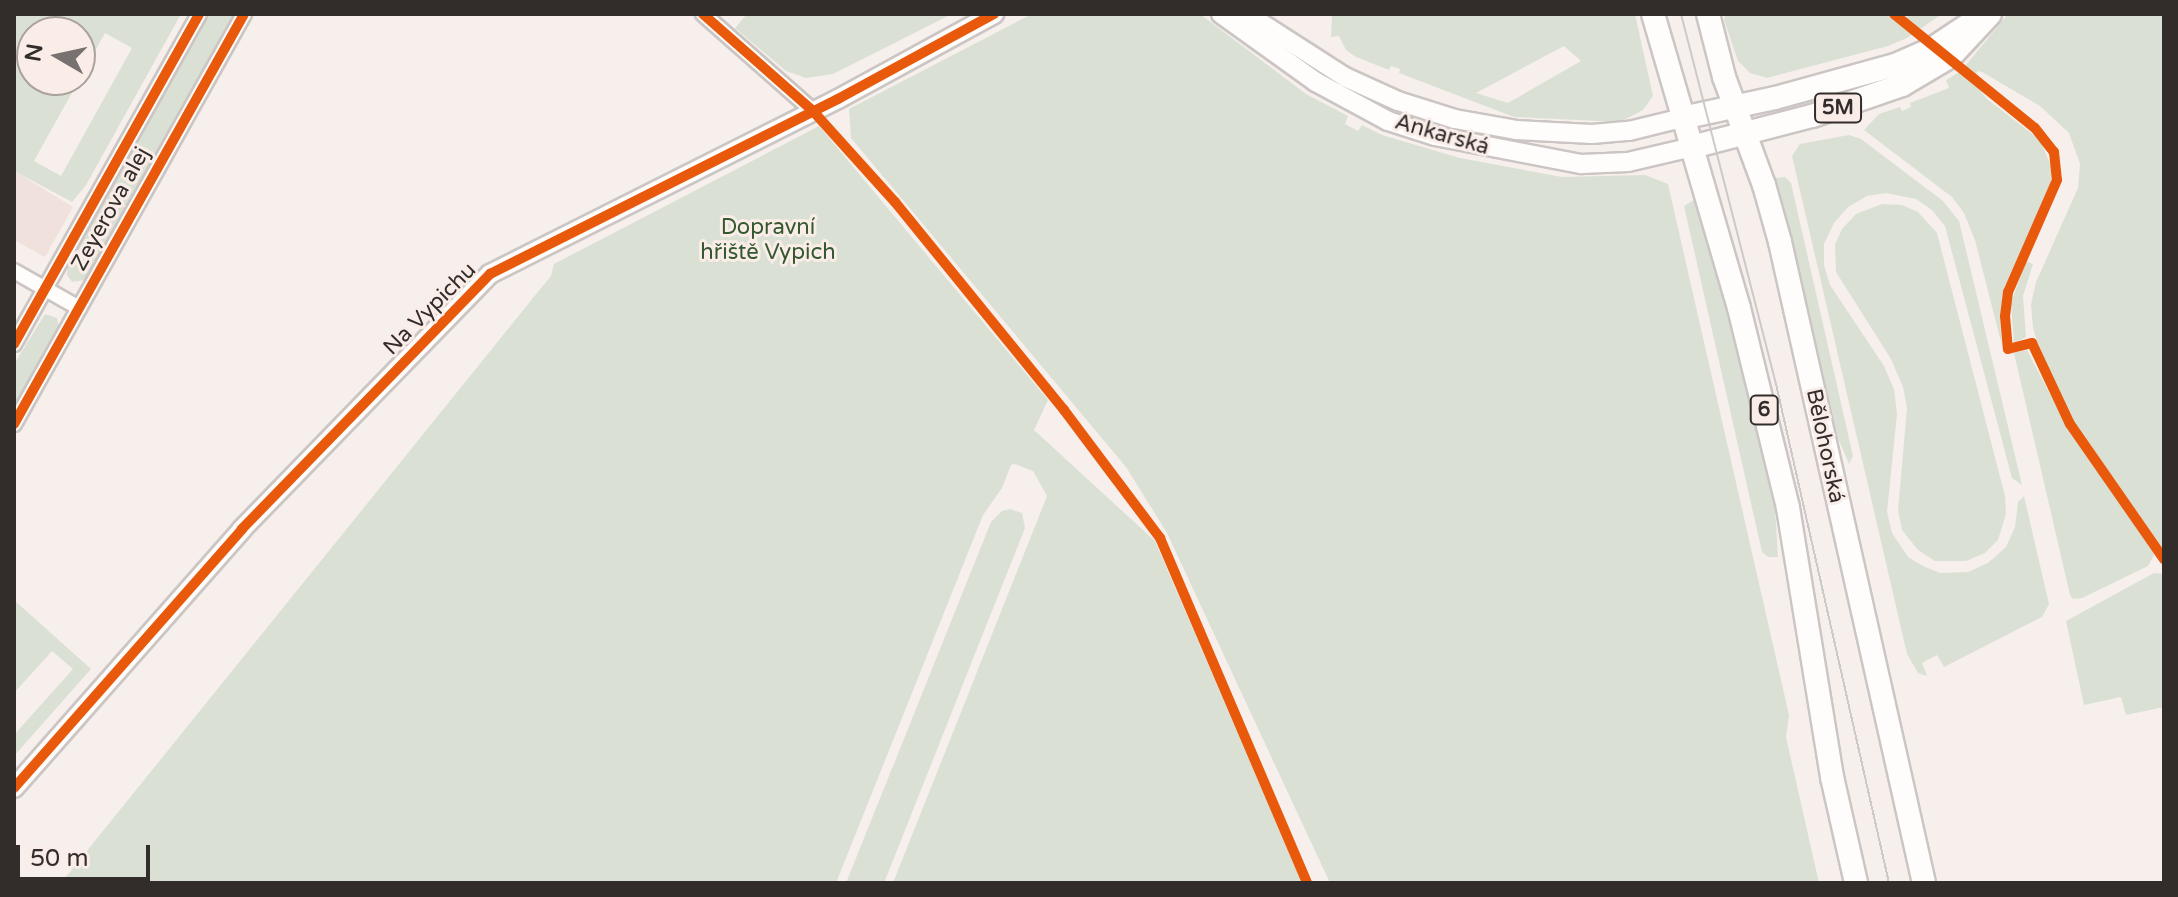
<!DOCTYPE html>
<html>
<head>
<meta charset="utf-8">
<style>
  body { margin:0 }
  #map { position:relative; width:2178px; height:897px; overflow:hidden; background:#f6efec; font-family:"Varela Round",sans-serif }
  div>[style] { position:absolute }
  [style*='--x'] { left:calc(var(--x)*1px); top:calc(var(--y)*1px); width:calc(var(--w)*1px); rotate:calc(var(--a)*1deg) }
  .built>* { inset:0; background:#f0e1dc }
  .green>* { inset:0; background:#dae1d4 }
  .roads { filter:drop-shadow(2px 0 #cbc5c3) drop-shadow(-2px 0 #cbc5c3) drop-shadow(0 2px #cbc5c3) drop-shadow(0 -2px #cbc5c3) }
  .minor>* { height:14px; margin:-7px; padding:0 7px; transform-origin:7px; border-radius:7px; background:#fefdfc }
  .tertiary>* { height:18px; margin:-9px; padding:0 9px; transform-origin:9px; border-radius:9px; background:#fefdfc }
  .primary>* { height:22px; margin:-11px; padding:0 11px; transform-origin:11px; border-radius:11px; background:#fefdfc }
  .tram>* { height:2px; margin:-1px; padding:0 1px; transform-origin:1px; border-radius:1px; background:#cccac9 }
  .cycleway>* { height:10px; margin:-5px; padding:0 5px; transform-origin:5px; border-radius:5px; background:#e8590c }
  span { translate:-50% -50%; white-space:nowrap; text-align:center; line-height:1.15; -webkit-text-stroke:6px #faede8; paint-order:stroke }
  .shield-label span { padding:2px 6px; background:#faede8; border:2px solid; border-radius:6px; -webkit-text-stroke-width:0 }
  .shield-label { font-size:20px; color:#322d2b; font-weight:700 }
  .street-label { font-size:22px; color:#322d2b }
  .park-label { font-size:22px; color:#34582f }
  .frame { position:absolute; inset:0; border:16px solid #322d2b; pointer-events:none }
  .north { position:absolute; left:16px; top:16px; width:80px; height:80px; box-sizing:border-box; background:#faede8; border:2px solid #aaa09c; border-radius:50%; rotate:279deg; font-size:22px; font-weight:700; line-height:32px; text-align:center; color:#322d2b }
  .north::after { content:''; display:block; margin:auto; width:28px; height:36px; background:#77716f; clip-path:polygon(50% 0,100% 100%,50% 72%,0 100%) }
  .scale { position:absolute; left:16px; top:845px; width:134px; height:36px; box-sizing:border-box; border:4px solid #322d2b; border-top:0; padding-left:10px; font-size:24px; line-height:28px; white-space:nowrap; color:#322d2b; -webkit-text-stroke:6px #faede8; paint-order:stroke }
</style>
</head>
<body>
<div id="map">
  <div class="built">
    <i style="clip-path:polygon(14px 171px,73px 207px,45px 257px,14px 240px)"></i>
  </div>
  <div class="green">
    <i style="clip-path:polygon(evenodd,14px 14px,181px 14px,86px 185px,72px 202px,14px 171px,14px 14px,32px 32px,80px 32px,80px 78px,105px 33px,132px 48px,61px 176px,34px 161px,79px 80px,32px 80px,32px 32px)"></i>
    <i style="clip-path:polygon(209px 14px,234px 14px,85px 280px,72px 282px,67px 275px,68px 267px)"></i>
    <i style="clip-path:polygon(747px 14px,952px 14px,833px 74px,806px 78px,786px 71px,735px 28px)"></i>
    <i style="clip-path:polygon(1032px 14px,1200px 14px,1306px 94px,1348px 116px,1345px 124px,1358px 131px,1362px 125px,1382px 135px,1460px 158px,1562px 177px,1645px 175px,1668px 184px,1789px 715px,1786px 737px,1819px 883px,1330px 883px,1167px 533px,1126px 467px,851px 138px,849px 109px)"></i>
    <i style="clip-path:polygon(evenodd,1332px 14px,1635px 14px,1653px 96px,1643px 110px,1620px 122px,1514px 117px,1399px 73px,1400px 69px,1391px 66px,1389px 70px,1356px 57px,1346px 50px,1339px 36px,1331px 37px,1332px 14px,1564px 46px,1581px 61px,1508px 103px,1476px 93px,1564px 46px)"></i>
    <i style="clip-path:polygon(1726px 14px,1888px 14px,1902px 23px,1910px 14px,1942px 14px,1907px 38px,1888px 46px,1767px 78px,1750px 73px,1738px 61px,1724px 20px)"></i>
    <i style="clip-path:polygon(2008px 14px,2164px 14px,2164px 550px,2071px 418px,2043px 361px,2033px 328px,2031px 304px,2036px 282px,2078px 188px,2080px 164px,2069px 133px,2040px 106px,1982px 72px,1978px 71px,1971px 79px,1987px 99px,2040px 140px,2053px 171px,2049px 190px,2004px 288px,2000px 318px,2002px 346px,1975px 240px,1964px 213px,1952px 197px,1864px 130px,1879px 114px,1900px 107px,1902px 111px,1911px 107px,1910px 103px,1949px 88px,1946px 80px,1961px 71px)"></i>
    <i style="clip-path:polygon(819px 126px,1048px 400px,1034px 430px,1155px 541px,1302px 883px,893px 883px,1047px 496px,1033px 471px,1015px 464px,1011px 465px,1002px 488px,983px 515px,836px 883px,61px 883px,541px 288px,551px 276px,554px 264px)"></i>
    <i style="clip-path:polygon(1849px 135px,1861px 139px,1943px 201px,1959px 221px,2022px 485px,2012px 478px,1945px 226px,1932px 210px,1916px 199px,1886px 193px,1867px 196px,1848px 207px,1834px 223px,1824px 244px,1824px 265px,1830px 285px,1884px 366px,1894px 389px,1897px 414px,1887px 512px,1892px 533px,1908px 557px,1923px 566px,1940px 573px,1968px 572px,1988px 563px,2006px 547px,2015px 527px,2018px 502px,2024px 496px,2049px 604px,2042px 617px,1944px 667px,1937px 655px,1922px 663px,1927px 676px,1918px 673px,1907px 654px,1792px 156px,1800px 144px)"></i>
    <i style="clip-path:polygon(1785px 177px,1791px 183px,1853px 456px,1849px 464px,1831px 422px,1774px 178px)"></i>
    <i style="clip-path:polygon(1697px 198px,1774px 491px,1778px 557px,1768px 557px,1762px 552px,1684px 206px)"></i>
    <i style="clip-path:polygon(1882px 204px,1902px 205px,1918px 212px,1937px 233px,2005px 496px,2006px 514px,1998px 540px,1985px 553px,1966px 561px,1935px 561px,1918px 550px,1902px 530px,1898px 510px,1907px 408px,1903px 387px,1891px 359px,1836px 272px,1835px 245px,1842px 229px,1856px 214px)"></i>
    <i style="clip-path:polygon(2026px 261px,2033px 264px,2023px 296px,2026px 337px,2014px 343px,2011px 303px)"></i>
    <i style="clip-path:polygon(45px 314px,57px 318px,59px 328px,14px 409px,14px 364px)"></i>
    <i style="clip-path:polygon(2027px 350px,2068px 429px,2155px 553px,2148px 566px,2082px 598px,2073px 599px,2070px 595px,2014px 353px)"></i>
    <i style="clip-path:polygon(1010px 509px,1022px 513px,1025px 528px,884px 883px,846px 883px,991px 522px,1002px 511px)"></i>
    <i style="clip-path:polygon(2154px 573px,2164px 574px,2164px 707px,2126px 715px,2121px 697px,2084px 705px,2066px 621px)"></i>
    <i style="clip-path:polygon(14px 600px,91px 669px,14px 756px,14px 735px,73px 669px,52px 651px,14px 693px)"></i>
  </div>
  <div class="roads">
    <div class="minor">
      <i style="--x:703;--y:14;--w:147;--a:41.4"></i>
      <i style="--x:14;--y:271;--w:75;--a:29.6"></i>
      <i style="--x:14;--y:344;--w:378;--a:-60.7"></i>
      <i style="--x:14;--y:424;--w:470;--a:-60.7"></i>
    </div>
    <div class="tertiary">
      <i style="--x:1221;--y:14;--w:117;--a:35.6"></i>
      <i style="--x:1316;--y:82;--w:82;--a:28.4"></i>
      <i style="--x:1388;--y:121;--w:49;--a:17.7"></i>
      <i style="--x:1435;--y:136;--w:149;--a:10.9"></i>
      <i style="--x:1581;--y:164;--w:47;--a:-2.4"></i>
      <i style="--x:1628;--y:162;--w:66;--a:-13.2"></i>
      <i style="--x:1247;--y:14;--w:117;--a:32.7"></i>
      <i style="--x:1345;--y:77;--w:58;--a:24.4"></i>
      <i style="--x:1398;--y:101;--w:60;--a:17.5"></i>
      <i style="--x:1455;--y:119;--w:62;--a:10.2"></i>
      <i style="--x:1516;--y:130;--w:76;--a:3"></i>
      <i style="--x:1592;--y:134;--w:37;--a:-5"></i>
      <i style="--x:1629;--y:131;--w:55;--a:-13.8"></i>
      <i style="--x:14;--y:788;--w:345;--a:-48.6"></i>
      <i style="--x:242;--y:529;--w:356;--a:-45.8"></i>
      <i style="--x:490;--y:274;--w:390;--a:-26.7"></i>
      <i style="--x:838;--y:99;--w:178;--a:-28.6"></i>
    </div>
    <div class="primary">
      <i style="--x:1653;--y:14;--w:306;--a:73.7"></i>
      <i style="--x:1739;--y:308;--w:206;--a:76.2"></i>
      <i style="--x:1788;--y:508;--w:273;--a:80.7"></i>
      <i style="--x:1832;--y:777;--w:109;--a:77.2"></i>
      <i style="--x:1708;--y:14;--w:65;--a:75.7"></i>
      <i style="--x:1724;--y:77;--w:115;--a:69.7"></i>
      <i style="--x:1764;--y:185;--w:59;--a:74.3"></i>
      <i style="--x:1780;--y:242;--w:657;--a:77.34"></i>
      <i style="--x:1682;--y:118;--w:95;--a:-12.1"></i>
      <i style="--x:1775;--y:98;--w:124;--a:-15.4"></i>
      <i style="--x:1895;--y:65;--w:40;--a:-23.4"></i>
      <i style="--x:1932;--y:49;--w:43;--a:-33.7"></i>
      <i style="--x:1692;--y:147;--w:124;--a:-14.5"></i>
      <i style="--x:1812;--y:116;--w:95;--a:-19"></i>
      <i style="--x:1902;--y:85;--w:57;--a:-30.6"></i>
      <i style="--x:1951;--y:56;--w:57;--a:-47.1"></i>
    </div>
  </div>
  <div class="tram">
    <i style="--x:1681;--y:14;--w:382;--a:75.6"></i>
    <i style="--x:1776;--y:384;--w:512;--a:77.24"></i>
  </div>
  <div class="cycleway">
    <i style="--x:703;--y:14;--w:147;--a:41.4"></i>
    <i style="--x:813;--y:111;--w:122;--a:48"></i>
    <i style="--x:895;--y:202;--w:268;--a:50.9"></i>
    <i style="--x:1064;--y:410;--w:160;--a:53.1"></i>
    <i style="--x:1160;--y:538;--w:375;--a:66.9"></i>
    <i style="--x:1894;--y:14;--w:181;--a:39"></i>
    <i style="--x:2035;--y:128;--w:31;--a:52"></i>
    <i style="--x:2054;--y:152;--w:28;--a:84"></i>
    <i style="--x:2057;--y:180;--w:122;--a:113.6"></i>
    <i style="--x:2008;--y:292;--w:24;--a:97"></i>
    <i style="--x:2005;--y:316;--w:33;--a:85"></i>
    <i style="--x:2008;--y:349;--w:25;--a:-14"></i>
    <i style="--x:2032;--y:343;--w:89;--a:64.9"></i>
    <i style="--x:2070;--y:424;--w:165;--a:55.2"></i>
    <i style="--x:14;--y:344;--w:378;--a:-60.7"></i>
    <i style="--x:14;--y:424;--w:470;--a:-60.7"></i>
    <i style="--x:14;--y:788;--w:345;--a:-48.6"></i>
    <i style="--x:242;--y:529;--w:356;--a:-45.8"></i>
    <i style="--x:490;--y:274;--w:390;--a:-26.7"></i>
    <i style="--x:838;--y:99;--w:178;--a:-28.6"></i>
  </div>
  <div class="shield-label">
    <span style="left:1838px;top:108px">5M</span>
    <span style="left:1764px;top:410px">6</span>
  </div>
  <div class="street-label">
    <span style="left:1442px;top:135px;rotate:16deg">Ankarská</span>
    <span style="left:111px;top:209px;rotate:-61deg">Zeyerova alej</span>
    <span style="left:430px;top:309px;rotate:-45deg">Na Vypichu</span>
    <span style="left:1825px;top:446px;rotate:78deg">Bělohorská</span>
  </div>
  <div class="park-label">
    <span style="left:768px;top:240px">Dopravní<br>hřiště Vypich</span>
  </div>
  <div class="frame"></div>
  <div class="north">N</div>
  <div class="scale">50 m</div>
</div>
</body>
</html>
